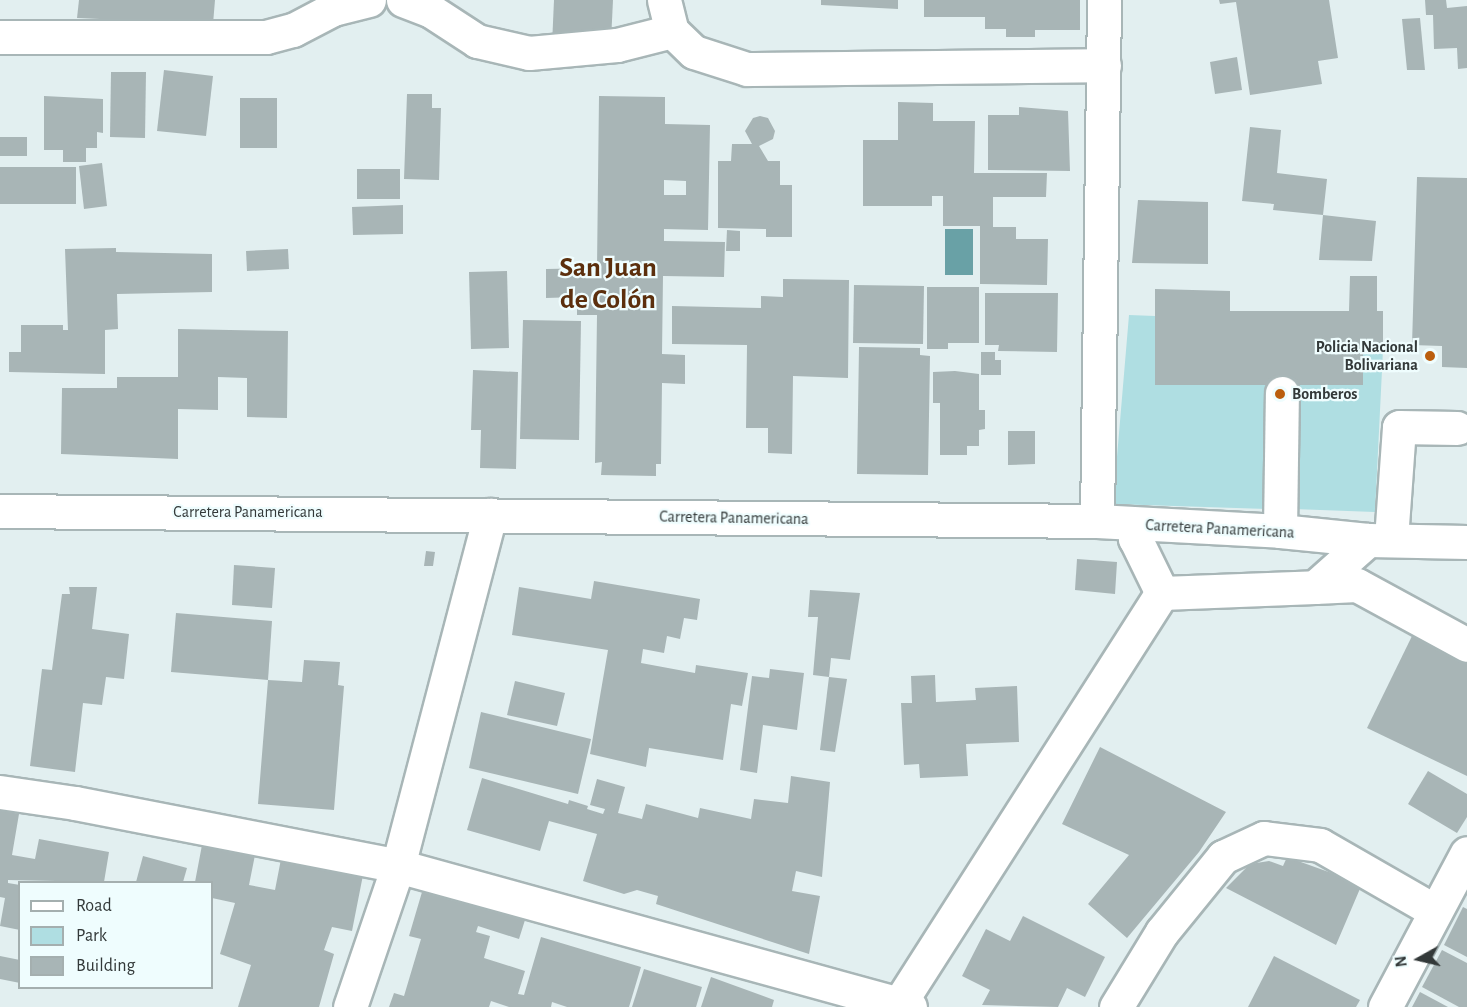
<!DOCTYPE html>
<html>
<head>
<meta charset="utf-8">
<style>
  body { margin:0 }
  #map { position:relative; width:1467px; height:1007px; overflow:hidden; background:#e2eff0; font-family:"Alegreya Sans",sans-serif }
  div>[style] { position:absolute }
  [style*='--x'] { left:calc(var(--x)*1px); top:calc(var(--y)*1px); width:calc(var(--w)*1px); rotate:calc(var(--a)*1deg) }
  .green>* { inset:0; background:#afdee2 }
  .water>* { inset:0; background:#69a1a6 }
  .building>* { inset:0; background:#a8b5b6 }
  .roads { filter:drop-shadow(2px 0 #a8b6b7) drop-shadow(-2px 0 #a8b6b7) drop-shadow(0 2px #a8b6b7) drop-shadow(0 -2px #a8b6b7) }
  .minor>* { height:33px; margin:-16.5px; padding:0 16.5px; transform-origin:16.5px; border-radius:16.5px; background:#fff }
  .major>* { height:33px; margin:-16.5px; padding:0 16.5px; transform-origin:16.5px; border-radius:16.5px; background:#fff }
  .dots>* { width:16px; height:16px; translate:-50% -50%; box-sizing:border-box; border:3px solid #effdfe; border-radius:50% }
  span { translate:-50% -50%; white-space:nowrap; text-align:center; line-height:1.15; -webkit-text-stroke:4.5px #effdfe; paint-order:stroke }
  .poi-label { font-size:16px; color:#333939; font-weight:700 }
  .right { translate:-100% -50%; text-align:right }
  .left { translate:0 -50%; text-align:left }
  .street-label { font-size:16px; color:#333939 }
  .town-label { font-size:28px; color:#5c2f0d; font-weight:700 }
  .legend { position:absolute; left:18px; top:881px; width:195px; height:108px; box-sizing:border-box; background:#effdfe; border:2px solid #a4afaf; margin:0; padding:8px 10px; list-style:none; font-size:18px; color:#333939 }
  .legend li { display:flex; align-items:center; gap:12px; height:30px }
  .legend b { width:30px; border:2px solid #a4afaf }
  .north { position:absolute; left:1389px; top:929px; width:60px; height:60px; -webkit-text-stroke:4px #effdfe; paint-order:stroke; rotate:262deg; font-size:16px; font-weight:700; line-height:24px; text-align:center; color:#333939 }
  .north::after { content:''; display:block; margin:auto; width:21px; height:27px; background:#333939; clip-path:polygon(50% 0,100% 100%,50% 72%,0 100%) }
</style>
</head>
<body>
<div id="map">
  <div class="green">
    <i style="clip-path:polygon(1129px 315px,1155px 316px,1155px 385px,1269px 385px,1267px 509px,1113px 504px)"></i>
    <i style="clip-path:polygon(1363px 350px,1383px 350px,1375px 512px,1293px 509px,1296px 385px,1363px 385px)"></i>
  </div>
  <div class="water">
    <i style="clip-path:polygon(945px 229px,973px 229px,973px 275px,945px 275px)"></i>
  </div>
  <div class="building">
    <i style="clip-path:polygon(79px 0,215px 0,213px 24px,77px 18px)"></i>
    <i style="clip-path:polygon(554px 0,613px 0,611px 41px,552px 45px)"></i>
    <i style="clip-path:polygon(821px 0,898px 0,898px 9px,821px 5px)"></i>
    <i style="clip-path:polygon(924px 0,1080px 0,1080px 30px,1035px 30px,1035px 37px,1006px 37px,1006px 29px,985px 29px,985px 17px,924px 17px)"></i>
    <i style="clip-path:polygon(1219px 0,1329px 0,1338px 58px,1318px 61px,1322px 84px,1250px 95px,1236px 2px,1220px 4px)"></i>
    <i style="clip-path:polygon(1425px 0,1446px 0,1447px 8px,1467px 6px,1467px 68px,1458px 69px,1457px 48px,1434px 49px,1433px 15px,1426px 15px)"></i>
    <i style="clip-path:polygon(1420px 18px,1425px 70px,1407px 70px,1402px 19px)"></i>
    <i style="clip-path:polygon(1237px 57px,1242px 90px,1215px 94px,1210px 62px)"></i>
    <i style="clip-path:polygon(164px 70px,213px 76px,206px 136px,157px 131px)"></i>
    <i style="clip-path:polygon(111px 72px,146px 72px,145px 138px,110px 137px)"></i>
    <i style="clip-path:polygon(407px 94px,432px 94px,432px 108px,441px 108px,439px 180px,404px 179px)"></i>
    <i style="clip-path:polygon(44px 96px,103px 99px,103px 133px,97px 132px,97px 148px,86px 148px,86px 162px,63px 162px,63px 150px,44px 150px)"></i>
    <i style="clip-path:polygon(evenodd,599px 96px,665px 97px,665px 124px,710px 125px,708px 230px,664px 229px,664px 241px,725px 242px,724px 277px,663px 276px,662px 354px,685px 355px,685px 384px,662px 383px,661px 464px,656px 464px,656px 476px,601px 475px,602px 462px,595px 463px,597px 315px,577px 315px,577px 297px,546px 298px,546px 269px,597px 268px,599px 96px,664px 180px,686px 181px,686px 195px,664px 195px,664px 180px)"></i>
    <i style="clip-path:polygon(240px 98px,277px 98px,277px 148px,240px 148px)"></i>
    <i style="clip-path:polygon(898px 102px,933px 103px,933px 121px,975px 121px,974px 173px,1047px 173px,1046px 197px,993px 197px,993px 227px,1016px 227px,1016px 239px,1048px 239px,1047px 285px,980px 284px,980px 226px,943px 226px,943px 196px,932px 196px,932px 206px,863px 206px,863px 140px,898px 140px)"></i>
    <i style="clip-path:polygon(1019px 107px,1068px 111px,1070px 171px,988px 170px,988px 115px,1019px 115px)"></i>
    <i style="clip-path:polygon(760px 116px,768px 118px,775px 131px,773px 139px,759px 146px,768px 161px,780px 161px,780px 185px,792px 185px,792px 237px,766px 237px,766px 229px,718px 228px,718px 161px,731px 161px,732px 144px,752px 144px,745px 131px,753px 118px)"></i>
    <i style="clip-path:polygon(1250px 127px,1281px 130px,1277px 173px,1327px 179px,1323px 215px,1273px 210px,1274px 204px,1242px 201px)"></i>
    <i style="clip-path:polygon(0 137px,27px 137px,27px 156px,0 156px)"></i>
    <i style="clip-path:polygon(102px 163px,107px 206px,84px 209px,79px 166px)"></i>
    <i style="clip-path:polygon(0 167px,76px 167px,76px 204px,0 204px)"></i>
    <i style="clip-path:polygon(357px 169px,400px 169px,400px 199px,357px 199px)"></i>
    <i style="clip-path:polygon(1417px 177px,1467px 178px,1467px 368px,1442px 367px,1442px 346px,1412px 345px)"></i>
    <i style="clip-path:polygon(1138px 200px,1208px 202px,1208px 264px,1132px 263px)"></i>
    <i style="clip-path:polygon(403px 205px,403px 234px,353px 235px,352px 207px)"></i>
    <i style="clip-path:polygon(1323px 215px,1376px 221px,1372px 261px,1319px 260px)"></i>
    <i style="clip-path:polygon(727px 230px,740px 231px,740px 251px,726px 251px)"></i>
    <i style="clip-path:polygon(116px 248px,116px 252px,212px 254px,212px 292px,117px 294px,118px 329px,105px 330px,105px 374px,9px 372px,9px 352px,21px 352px,21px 325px,63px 325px,63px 330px,68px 330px,65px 249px)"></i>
    <i style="clip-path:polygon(288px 249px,289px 269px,247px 271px,246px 251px)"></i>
    <i style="clip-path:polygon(507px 271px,509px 348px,471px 349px,469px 272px)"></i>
    <i style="clip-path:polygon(1350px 276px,1377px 276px,1377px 311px,1383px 311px,1383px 350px,1363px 350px,1363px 385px,1155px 385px,1155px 289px,1230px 291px,1230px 311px,1349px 311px)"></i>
    <i style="clip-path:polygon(783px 279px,849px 280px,848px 378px,793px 376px,792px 454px,768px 453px,768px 428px,746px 428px,747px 345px,672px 344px,672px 306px,761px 308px,761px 296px,783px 297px)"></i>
    <i style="clip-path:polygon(854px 285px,924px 286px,923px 344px,853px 343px)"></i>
    <i style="clip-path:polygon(927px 287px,979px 287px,979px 343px,948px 343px,948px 349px,927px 349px)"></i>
    <i style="clip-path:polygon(985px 293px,1058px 293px,1057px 352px,998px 351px,999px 345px,985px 345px)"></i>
    <i style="clip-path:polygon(523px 320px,581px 321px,579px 440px,520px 439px)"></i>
    <i style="clip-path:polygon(178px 329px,288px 331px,287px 418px,247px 417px,247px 378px,218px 377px,218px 410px,178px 409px,178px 459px,61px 454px,62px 388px,117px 388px,117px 377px,178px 377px)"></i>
    <i style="clip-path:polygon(859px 347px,920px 348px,920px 355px,930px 356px,928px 475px,857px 474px)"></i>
    <i style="clip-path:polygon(981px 352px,995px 352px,995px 360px,1001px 360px,1001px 375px,981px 375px)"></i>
    <i style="clip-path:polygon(473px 370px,518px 372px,516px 469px,480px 468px,481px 430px,471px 430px)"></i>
    <i style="clip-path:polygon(955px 371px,979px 374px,979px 410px,985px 410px,985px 429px,979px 430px,979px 446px,967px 446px,967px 455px,940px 455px,940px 403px,933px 403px,933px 372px)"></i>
    <i style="clip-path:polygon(1008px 431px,1035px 431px,1035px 464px,1008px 465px)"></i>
    <i style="clip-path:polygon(426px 551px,435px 552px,433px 566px,424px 566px)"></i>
    <i style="clip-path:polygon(1077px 559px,1117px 562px,1115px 594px,1075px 590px)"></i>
    <i style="clip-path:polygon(234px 565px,275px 568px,272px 608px,232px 605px)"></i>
    <i style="clip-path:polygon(594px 581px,700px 599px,697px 620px,684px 618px,680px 639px,667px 636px,664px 653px,643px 649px,641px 663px,695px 673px,696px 665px,748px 673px,742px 706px,731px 704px,723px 760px,649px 748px,646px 767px,590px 754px,608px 650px,512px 635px,519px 587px,591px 599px)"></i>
    <i style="clip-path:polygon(69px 587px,97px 587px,92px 629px,129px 634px,124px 679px,106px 677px,102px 705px,83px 703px,75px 772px,30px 766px,42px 669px,52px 670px,62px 594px,70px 594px)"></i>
    <i style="clip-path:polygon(810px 590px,860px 593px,850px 660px,831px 658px,829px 677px,813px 675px,818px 617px,808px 617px)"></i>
    <i style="clip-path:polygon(176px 613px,272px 621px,268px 680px,171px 672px)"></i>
    <i style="clip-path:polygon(1412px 636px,1467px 663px,1467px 776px,1367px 728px)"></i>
    <i style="clip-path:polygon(304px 660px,340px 662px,338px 685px,344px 686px,334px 810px,258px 804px,268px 680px,302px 682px)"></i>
    <i style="clip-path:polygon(770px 669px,804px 673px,797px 730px,763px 725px,757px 773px,740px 770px,752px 676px,769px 678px)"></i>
    <i style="clip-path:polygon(935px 675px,936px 702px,976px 700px,975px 688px,1017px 686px,1019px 742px,966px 744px,968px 776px,920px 778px,919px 764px,904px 765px,901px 703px,912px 703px,911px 676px)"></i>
    <i style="clip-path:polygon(829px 677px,847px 679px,835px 752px,820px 750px)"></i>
    <i style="clip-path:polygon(515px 681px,565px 693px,557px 726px,507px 715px)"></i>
    <i style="clip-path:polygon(481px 712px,591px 739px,578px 794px,469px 768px)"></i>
    <i style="clip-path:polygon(1100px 747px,1226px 812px,1199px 852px,1127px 938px,1088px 904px,1129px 855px,1062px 824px)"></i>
    <i style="clip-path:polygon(1428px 771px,1467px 794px,1467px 817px,1457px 833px,1408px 804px)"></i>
    <i style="clip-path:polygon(791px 776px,830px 782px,822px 877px,796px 871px,792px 891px,820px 896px,809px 954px,656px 904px,658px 896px,637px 890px,624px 894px,583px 881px,597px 834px,549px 821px,540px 851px,467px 830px,482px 778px,568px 804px,569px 800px,588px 806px,587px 809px,603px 814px,605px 809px,590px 805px,597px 779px,625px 787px,618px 813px,642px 819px,646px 804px,698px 818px,700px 808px,751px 819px,754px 799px,788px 803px)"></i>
    <i style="clip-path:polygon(0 810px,19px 814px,12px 855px,35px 859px,39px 839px,109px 852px,104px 882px,8px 880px,8px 883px,20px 885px,20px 930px,0 926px,5px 898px,0 897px)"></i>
    <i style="clip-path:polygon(202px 845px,255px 855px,249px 885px,275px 890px,281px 859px,363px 875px,352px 931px,332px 927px,324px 950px,334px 954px,319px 1007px,238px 1007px,251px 965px,220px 954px,235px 903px,212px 898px,212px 882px,195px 882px)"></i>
    <i style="clip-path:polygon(143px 856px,187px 868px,183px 882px,136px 882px)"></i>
    <i style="clip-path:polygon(1287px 857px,1362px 884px,1336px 945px,1226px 888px,1250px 864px,1269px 861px,1283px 866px)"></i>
    <i style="clip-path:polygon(422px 892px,525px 920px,519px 939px,478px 926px,476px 932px,490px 936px,484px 958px,525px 971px,518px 994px,524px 995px,541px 937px,641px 967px,629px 1007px,567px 1007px,552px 1002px,551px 1007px,509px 1007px,491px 1001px,489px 1007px,389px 1007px,394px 993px,404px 996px,421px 939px,409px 936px)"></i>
    <i style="clip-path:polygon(1463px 907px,1467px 909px,1467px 957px,1444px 945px)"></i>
    <i style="clip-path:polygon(1023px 916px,1105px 957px,1085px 997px,1067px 988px,1058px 1007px,982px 1005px,990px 990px,962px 976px,986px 929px,1010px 941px)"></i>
    <i style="clip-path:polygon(1442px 950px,1467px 963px,1467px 1007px,1459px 1007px,1422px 987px)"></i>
    <i style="clip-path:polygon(0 956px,20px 960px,20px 983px,0 979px)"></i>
    <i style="clip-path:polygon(1274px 956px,1360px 1000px,1356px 1007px,1248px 1007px)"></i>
    <i style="clip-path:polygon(644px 969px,702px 987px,696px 1007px,632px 1007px)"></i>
    <i style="clip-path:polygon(711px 977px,774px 1000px,772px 1007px,701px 1007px)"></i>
    <i style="clip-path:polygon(1420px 992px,1448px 1007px,1412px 1007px)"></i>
  </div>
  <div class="roads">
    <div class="minor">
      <i style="--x:403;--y:0;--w:30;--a:21"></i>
      <i style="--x:431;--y:11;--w:55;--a:33.1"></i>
      <i style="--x:477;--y:41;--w:53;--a:13"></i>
      <i style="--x:529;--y:53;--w:88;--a:-5.2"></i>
      <i style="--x:617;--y:45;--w:57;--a:-14.3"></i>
      <i style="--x:664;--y:0;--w:32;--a:76"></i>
      <i style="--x:672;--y:31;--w:30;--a:44"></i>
      <i style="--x:694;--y:52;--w:56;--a:17.8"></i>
      <i style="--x:747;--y:69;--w:357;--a:-0.6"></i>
      <i style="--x:0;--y:37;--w:266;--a:0"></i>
      <i style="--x:266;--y:37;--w:28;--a:-15"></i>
      <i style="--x:293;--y:30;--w:45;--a:-27.7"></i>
      <i style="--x:333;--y:9;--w:37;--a:-14"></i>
      <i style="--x:1097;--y:521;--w:521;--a:-89.23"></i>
      <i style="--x:1139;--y:524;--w:15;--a:106"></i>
      <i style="--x:1135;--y:538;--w:61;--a:63.9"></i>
      <i style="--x:1162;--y:593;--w:153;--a:-2.2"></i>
      <i style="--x:1315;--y:587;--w:71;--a:-41.6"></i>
      <i style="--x:1280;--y:531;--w:138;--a:-89.2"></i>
      <i style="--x:1391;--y:539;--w:112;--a:-85.9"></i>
      <i style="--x:1399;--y:427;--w:58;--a:1"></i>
      <i style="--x:1315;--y:587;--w:42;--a:-2.7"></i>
      <i style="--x:1357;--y:585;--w:125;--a:28.6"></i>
      <i style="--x:0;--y:792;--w:76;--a:8.3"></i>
      <i style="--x:75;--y:803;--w:329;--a:11"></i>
      <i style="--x:398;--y:866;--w:531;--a:15.4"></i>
      <i style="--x:350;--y:1007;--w:149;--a:-71.2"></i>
      <i style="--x:398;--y:866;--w:363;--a:-75.3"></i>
      <i style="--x:897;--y:1007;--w:492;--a:-57.4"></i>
      <i style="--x:1116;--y:1007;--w:88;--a:-58.5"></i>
      <i style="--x:1162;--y:932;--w:97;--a:-50.9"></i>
      <i style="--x:1223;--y:857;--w:45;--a:-24.9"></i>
      <i style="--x:1264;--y:838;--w:56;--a:7.1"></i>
      <i style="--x:1320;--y:845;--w:133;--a:29.9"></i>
      <i style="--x:1385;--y:1007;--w:174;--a:-62"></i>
    </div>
    <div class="major">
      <i style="--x:0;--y:511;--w:1097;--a:0.52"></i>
      <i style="--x:1097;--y:521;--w:183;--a:3.1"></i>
      <i style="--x:1280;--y:531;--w:88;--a:5.8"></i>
      <i style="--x:1368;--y:540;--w:99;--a:1.2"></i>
    </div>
  </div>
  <div class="dots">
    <i style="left:1430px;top:356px;background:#bb5e0e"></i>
    <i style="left:1280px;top:394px;background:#bb5e0e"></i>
  </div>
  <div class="poi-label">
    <span class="right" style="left:1418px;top:356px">Policia Nacional<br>Bolivariana</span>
    <span class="left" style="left:1292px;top:394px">Bomberos</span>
  </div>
  <div class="street-label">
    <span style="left:248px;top:512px">Carretera Panamericana</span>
    <span style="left:734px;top:518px;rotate:1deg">Carretera Panamericana</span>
    <span style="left:1220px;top:529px;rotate:3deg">Carretera Panamericana</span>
  </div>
  <div class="town-label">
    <span style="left:608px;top:284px">San Juan<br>de Colón</span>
  </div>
  <ul class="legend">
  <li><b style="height:8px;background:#fff"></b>Road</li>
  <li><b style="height:16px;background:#afdee2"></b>Park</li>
  <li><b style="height:16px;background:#a8b5b6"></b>Building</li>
  </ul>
  <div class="north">N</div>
</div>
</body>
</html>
